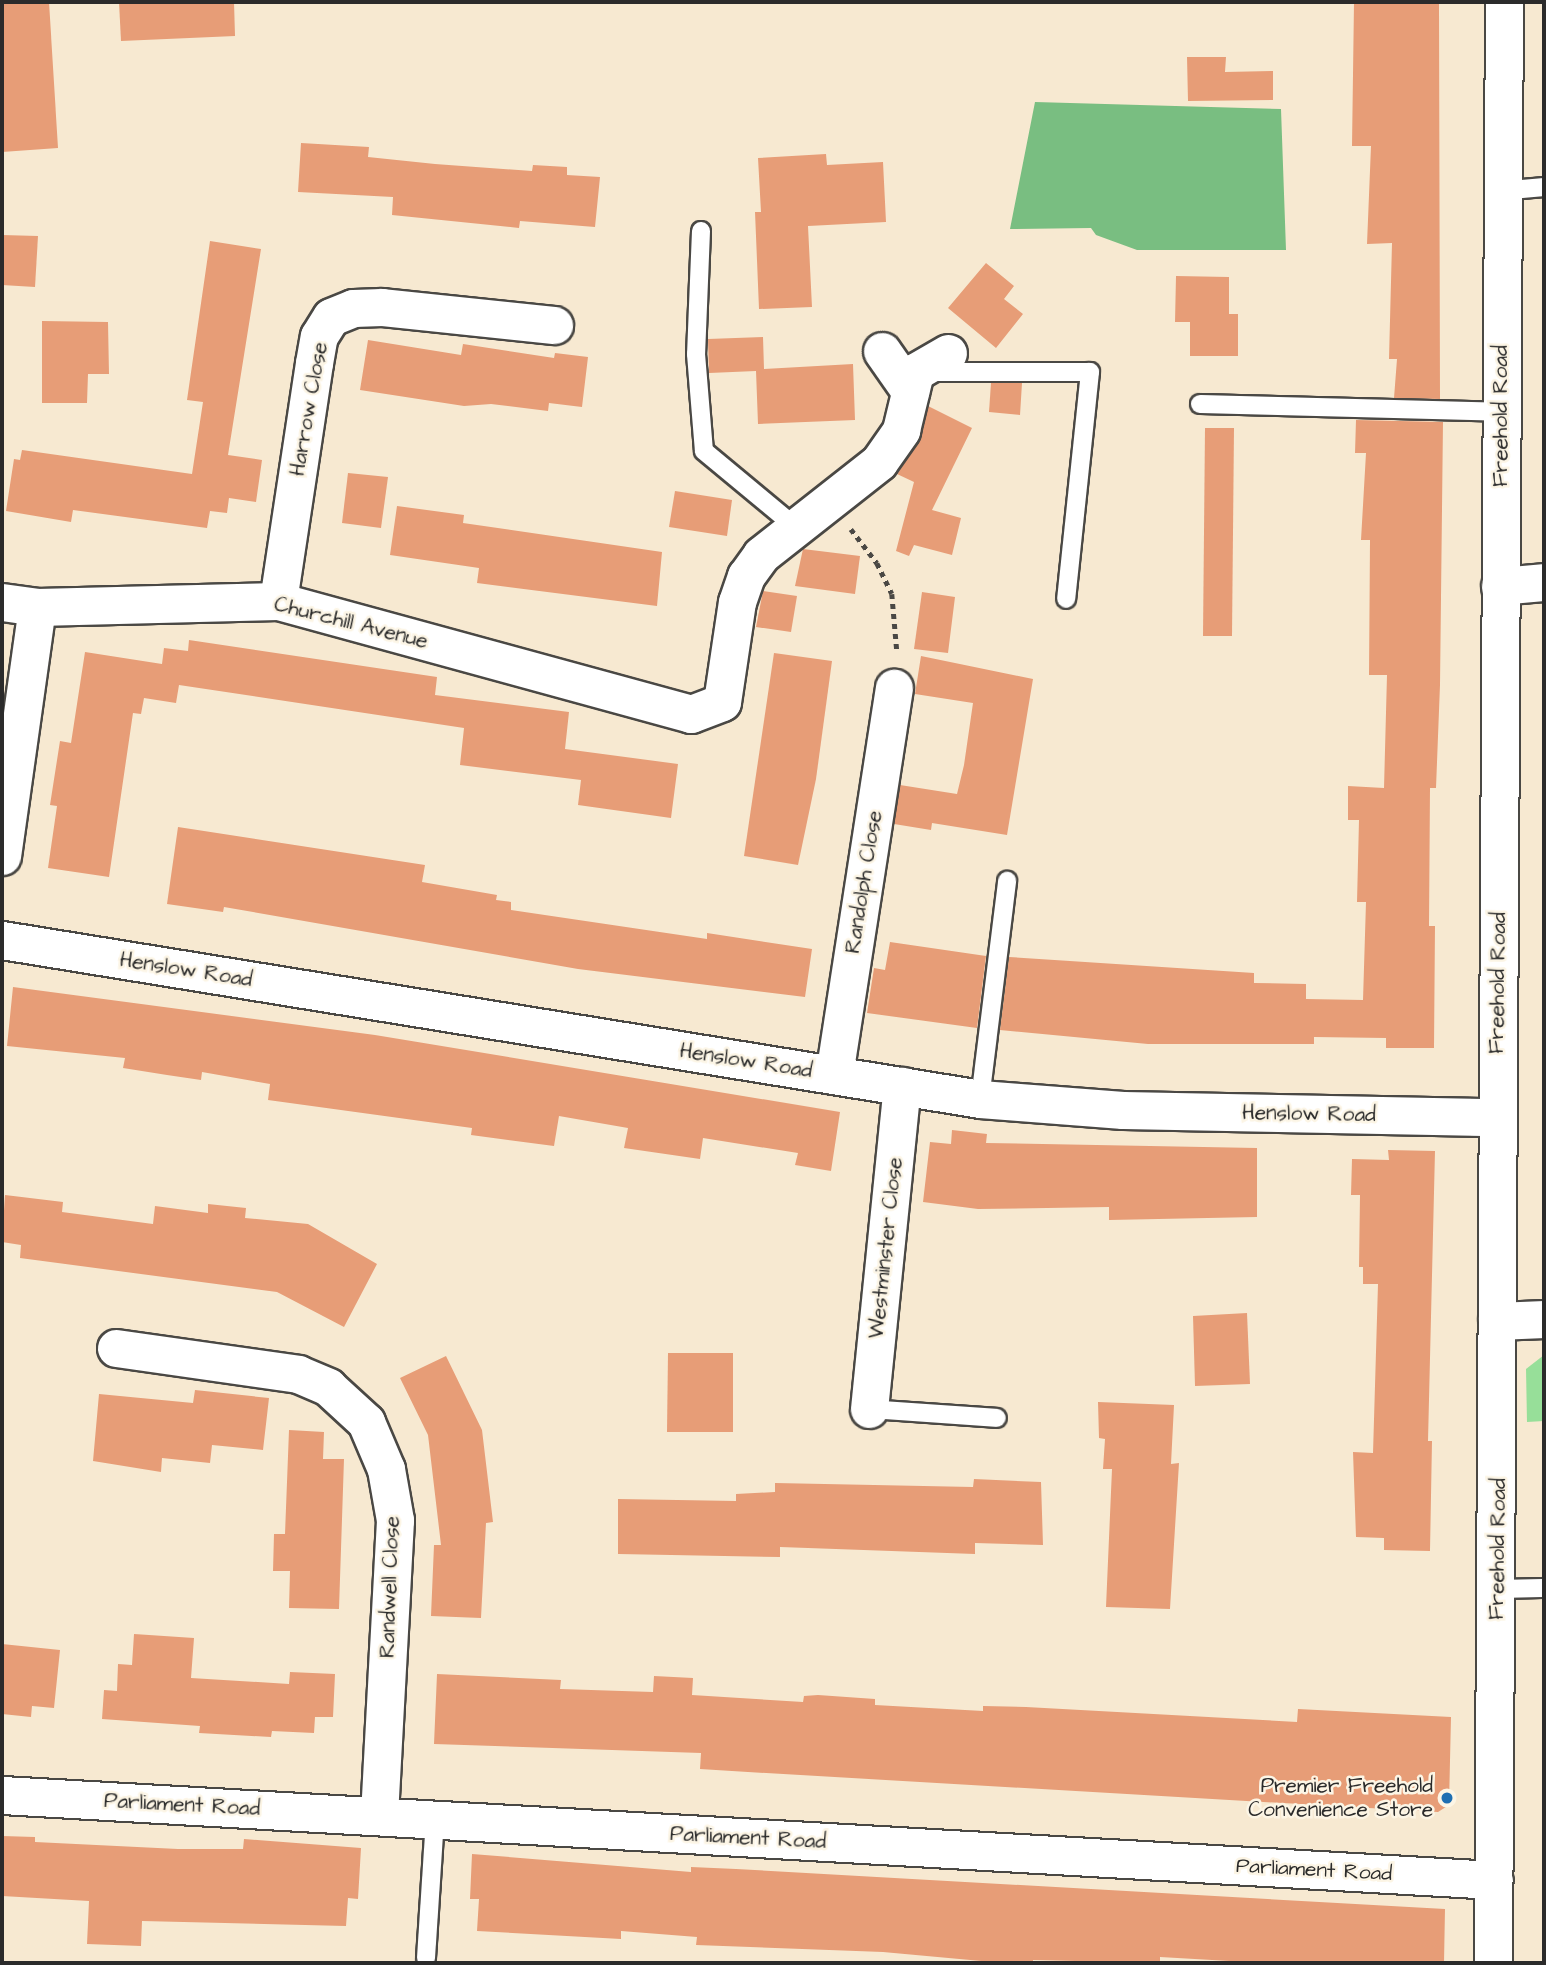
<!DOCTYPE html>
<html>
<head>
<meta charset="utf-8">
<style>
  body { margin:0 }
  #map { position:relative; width:1546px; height:1965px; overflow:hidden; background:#f7e9d1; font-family:"Architects Daughter",sans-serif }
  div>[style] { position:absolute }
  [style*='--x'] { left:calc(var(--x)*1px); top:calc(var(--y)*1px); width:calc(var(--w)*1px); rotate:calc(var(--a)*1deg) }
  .green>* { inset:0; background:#97df99 }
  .forest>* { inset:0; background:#79be81 }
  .building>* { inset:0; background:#e79d77 }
  .path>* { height:4.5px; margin-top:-2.25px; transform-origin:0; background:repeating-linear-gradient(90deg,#4a4844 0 5px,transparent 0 10px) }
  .roads { filter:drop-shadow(2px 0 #4a4844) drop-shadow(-2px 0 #4a4844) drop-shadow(0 2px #4a4844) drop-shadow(0 -2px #4a4844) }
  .service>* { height:18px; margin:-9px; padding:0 9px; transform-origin:9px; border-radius:9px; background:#fff }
  .minor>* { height:37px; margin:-18.5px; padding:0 18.5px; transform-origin:18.5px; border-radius:18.5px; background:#fff }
  .dots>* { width:19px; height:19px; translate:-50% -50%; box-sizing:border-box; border:4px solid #fcf5e5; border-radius:50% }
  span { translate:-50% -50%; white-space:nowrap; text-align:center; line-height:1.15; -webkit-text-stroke:5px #fcf5e5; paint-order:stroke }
  .street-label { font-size:21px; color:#2b2b2b }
  .poi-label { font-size:21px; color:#2b2b2b }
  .right { translate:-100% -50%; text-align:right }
  .frame { position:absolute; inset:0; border:4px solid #2b2b2b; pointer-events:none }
</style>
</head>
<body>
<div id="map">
  <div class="green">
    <i style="clip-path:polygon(1544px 1355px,1544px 1421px,1527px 1422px,1526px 1369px)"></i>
  </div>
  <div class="forest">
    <i style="clip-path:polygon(1035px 102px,1281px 109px,1286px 250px,1137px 250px,1096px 235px,1091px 228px,1010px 229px)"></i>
  </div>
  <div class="building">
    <i style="clip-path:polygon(2px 2px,49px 2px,58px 148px,2px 152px)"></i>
    <i style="clip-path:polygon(119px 2px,234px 2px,235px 36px,121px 41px)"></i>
    <i style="clip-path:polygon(1354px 2px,1439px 2px,1440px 399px,1394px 398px,1397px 359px,1389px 359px,1392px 243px,1367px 244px,1371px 146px,1352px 146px)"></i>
    <i style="clip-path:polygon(1187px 57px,1226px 57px,1225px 72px,1273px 71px,1273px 100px,1188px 101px)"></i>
    <i style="clip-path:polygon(301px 143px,369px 147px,368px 157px,435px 164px,532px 171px,533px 165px,567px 167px,567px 175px,600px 177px,595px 227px,520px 221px,519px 228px,392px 215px,393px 197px,298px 192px)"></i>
    <i style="clip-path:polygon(826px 154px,827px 165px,883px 162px,886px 222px,808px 226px,812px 307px,759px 309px,755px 212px,761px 212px,758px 158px)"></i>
    <i style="clip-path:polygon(2px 235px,38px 236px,35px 287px,2px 285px)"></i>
    <i style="clip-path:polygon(210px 241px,261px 249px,228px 455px,262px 460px,256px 502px,229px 498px,227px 513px,210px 511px,207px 528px,73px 510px,71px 522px,6px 511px,14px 459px,20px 460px,22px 450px,192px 474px,203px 402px,187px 400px)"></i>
    <i style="clip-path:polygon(986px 263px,1014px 286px,1004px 299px,1023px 314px,996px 348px,948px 308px)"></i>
    <i style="clip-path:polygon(1176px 276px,1229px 277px,1229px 314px,1238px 314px,1238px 356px,1190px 356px,1190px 322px,1175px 322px)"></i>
    <i style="clip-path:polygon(42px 321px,108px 322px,109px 374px,88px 374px,87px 403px,42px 403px)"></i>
    <i style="clip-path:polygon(763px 337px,764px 369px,853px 364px,855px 420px,758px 424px,756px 371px,709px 373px,708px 339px)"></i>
    <i style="clip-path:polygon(368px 340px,461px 355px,463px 344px,554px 358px,555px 353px,588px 357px,582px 407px,549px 403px,548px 411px,491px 404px,464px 406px,360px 390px)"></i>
    <i style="clip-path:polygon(991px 383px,1022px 383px,1020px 415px,989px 412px)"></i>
    <i style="clip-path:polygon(928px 406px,972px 428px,932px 510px,961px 518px,952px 555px,914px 545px,909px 556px,896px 551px,914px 482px,897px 474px,919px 441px)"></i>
    <i style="clip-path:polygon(1356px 420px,1443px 422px,1440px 685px,1436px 788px,1430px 788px,1429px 926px,1435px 926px,1434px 1048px,1386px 1048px,1386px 1038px,1314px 1037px,1314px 1044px,1148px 1044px,1000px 1030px,1009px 957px,1254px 973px,1254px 983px,1306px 984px,1306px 999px,1363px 1000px,1366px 902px,1357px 902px,1359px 820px,1348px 820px,1348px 786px,1384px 788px,1387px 675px,1369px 675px,1370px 540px,1361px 540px,1366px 453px,1355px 453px)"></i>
    <i style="clip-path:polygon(1205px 428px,1234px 428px,1232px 636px,1203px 636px)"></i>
    <i style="clip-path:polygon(348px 473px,388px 477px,381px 528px,342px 523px)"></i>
    <i style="clip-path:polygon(675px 491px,732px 500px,727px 536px,669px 527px)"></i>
    <i style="clip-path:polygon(397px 506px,464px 515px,463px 523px,662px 552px,657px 606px,477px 583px,479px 568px,390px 555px)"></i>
    <i style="clip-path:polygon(803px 549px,860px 556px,855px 594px,795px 586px)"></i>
    <i style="clip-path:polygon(763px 591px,797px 596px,791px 632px,756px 627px)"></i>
    <i style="clip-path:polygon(922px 592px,955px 597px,948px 653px,914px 649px)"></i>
    <i style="clip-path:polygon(189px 640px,437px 677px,435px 695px,569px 712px,565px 749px,678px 764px,671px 818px,578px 805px,581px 780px,460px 765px,464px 728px,179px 685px,176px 703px,144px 698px,141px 714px,133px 713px,109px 877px,48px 868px,57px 806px,50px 805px,60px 741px,71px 743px,85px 652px,162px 664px,164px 648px,188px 651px)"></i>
    <i style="clip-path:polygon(774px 653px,832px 661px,816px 779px,798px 865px,744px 856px)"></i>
    <i style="clip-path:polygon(921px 656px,1033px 679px,1007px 835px,932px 823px,931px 830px,894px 824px,900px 785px,957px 794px,964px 765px,973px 703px,915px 694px)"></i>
    <i style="clip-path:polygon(178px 827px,425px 865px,422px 882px,497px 895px,496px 900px,511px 902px,511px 910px,707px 939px,707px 933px,812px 949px,805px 997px,578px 969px,224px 907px,223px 912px,167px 904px)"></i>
    <i style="clip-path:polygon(890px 942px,986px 956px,977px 1028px,867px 1013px,874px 968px,885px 970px)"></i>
    <i style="clip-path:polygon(13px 987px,375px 1035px,840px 1112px,831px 1171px,795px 1165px,798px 1153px,703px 1138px,700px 1159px,624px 1148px,628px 1128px,559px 1116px,554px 1146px,471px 1135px,472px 1128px,268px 1100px,270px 1084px,202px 1072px,201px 1080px,167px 1075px,123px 1068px,125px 1058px,7px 1046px)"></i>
    <i style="clip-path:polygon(952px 1130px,987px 1134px,986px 1143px,1257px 1148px,1257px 1217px,1109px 1220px,1109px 1207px,978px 1209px,923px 1202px,930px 1142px,951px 1144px)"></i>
    <i style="clip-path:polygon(1388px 1150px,1435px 1151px,1428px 1441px,1432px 1441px,1430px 1551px,1384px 1550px,1384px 1538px,1356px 1537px,1353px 1452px,1373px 1453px,1378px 1284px,1363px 1284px,1363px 1267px,1359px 1267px,1360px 1195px,1351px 1195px,1352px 1159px,1389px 1160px)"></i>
    <i style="clip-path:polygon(5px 1195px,63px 1202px,62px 1212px,153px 1224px,155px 1206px,208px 1213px,208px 1204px,246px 1208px,245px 1218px,308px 1224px,377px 1264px,344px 1327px,277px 1292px,20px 1258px,21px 1245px,2px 1242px)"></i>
    <i style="clip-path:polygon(1247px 1313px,1250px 1384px,1195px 1386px,1193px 1316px)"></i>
    <i style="clip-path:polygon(668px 1353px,733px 1353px,733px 1432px,667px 1432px)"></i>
    <i style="clip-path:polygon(446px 1356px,482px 1430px,493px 1522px,486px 1523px,481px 1618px,431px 1616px,434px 1545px,441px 1545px,428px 1435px,400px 1378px)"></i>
    <i style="clip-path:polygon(195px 1390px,269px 1398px,263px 1450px,212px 1445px,210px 1463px,162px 1458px,161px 1472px,93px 1461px,99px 1394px,193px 1403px)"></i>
    <i style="clip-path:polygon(1098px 1402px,1174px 1405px,1171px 1464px,1179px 1463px,1170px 1609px,1106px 1607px,1112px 1469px,1103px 1469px,1105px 1439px,1099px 1438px)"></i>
    <i style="clip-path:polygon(289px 1430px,324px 1432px,323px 1459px,344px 1459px,339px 1609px,289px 1608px,290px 1571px,273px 1571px,274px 1534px,285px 1534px)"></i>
    <i style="clip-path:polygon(974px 1479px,1041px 1482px,1043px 1545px,975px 1543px,975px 1554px,780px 1547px,780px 1557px,618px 1554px,618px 1499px,736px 1501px,736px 1494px,775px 1492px,775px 1483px,973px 1487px)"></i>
    <i style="clip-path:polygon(134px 1634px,194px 1638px,191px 1678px,289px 1684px,290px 1672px,335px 1674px,333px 1717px,315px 1717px,314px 1733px,272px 1731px,271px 1737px,199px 1733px,200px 1726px,102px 1719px,104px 1690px,117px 1691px,118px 1664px,132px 1665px)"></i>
    <i style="clip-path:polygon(2px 1644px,60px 1650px,54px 1708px,32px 1706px,31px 1717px,2px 1714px)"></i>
    <i style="clip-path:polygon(437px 1674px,561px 1680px,560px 1689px,653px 1692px,654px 1676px,693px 1678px,692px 1695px,803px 1702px,804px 1696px,818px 1695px,875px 1699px,875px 1705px,983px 1711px,983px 1706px,1026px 1707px,1297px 1722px,1298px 1709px,1451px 1717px,1449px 1805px,1438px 1812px,748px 1772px,700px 1769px,701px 1753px,434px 1744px)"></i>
    <i style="clip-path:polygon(2px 1836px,35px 1837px,35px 1842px,178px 1849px,243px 1849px,244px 1839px,361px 1848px,358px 1899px,348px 1898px,346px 1926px,142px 1921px,141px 1946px,87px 1944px,89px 1901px,2px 1896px)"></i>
    <i style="clip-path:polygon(472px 1854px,691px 1872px,691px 1867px,736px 1869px,1445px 1909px,1444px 1963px,1264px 1963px,1160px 1957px,1160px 1963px,1033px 1960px,1033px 1963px,1003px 1963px,883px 1952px,696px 1945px,697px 1937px,621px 1931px,621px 1939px,477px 1931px,479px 1899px,470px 1899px)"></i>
  </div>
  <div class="path">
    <i style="--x:851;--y:529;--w:43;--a:52.6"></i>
    <i style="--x:877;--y:563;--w:34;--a:64"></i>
    <i style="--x:892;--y:594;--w:57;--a:85"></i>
  </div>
  <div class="roads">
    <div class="service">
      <i style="--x:1500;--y:191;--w:44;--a:-5.2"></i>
      <i style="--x:701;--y:231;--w:123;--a:92.3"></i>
      <i style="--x:696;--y:354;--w:97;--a:85.3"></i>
      <i style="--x:704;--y:451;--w:122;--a:39.7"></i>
      <i style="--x:929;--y:372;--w:161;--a:0"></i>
      <i style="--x:1090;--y:372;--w:228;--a:96"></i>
      <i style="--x:1200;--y:404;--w:301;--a:1.5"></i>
      <i style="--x:980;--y:1099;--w:220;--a:-82.9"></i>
      <i style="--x:869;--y:1409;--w:128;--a:4"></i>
      <i style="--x:1497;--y:1589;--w:47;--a:-1.2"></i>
      <i style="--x:426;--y:1958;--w:138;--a:-86.3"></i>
    </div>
    <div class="minor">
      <i style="--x:882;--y:351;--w:49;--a:55"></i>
      <i style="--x:1500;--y:586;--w:44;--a:-5.2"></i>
      <i style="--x:278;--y:601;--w:241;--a:-81.4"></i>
      <i style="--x:314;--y:363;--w:27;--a:-80"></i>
      <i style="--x:319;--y:336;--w:22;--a:-58"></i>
      <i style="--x:331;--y:317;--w:24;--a:-22"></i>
      <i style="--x:353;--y:308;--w:29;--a:-2"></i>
      <i style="--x:382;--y:307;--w:173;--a:6"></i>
      <i style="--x:2;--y:602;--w:35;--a:8"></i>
      <i style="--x:37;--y:607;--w:241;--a:-1.4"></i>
      <i style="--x:278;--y:601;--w:428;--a:15.3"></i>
      <i style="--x:691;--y:714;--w:33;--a:-21"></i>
      <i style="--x:722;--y:702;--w:101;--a:-81.5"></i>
      <i style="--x:737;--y:602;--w:28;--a:-71"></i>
      <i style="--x:746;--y:576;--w:26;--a:-54"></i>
      <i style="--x:761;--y:555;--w:150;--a:-38.2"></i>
      <i style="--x:879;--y:462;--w:39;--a:-55"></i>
      <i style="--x:901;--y:430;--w:60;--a:-76.4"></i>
      <i style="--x:915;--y:372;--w:38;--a:-30"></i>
      <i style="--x:2;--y:856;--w:251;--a:-82"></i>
      <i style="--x:2;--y:940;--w:991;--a:9.23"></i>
      <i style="--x:980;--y:1099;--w:143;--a:4.4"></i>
      <i style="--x:1123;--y:1110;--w:373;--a:1.1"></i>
      <i style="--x:834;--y:1075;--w:392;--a:-81.2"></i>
      <i style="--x:1497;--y:1321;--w:47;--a:-2.4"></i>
      <i style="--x:116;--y:1348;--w:184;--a:8.1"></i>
      <i style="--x:298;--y:1374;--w:33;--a:23"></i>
      <i style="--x:328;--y:1387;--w:52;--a:42.6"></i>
      <i style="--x:366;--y:1422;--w:51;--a:66.9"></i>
      <i style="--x:386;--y:1469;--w:52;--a:80"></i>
      <i style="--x:395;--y:1520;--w:296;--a:93.1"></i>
      <i style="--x:869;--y:1409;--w:325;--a:-84.2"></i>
      <i style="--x:2;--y:1795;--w:1494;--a:3.26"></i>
      <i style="--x:1493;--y:1963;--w:1961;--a:-89.68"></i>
    </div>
  </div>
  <div class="dots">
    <i style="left:1447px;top:1798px;background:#1f6fb2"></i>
  </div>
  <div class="street-label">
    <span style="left:309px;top:409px;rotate:-80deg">Harrow Close</span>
    <span style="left:1501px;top:416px;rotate:-90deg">Freehold Road</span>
    <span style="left:351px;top:623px;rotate:14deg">Churchill Avenue</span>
    <span style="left:864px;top:882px;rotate:-81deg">Randolph Close</span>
    <span style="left:186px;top:970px;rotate:9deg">Henslow Road</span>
    <span style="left:1498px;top:983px;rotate:-89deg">Freehold Road</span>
    <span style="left:746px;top:1061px;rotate:9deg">Henslow Road</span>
    <span style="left:1309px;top:1114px;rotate:1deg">Henslow Road</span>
    <span style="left:886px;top:1248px;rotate:-84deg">Westminster Close</span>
    <span style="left:1498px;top:1549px;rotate:-89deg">Freehold Road</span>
    <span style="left:390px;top:1587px;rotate:-88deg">Randwell Close</span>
    <span style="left:182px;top:1805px;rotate:3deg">Parliament Road</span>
    <span style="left:748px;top:1838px;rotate:3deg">Parliament Road</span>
    <span style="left:1314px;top:1870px;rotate:3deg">Parliament Road</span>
  </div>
  <div class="poi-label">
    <span class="right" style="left:1433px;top:1798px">Premier Freehold<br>Convenience Store</span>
  </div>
  <div class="frame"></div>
</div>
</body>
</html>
